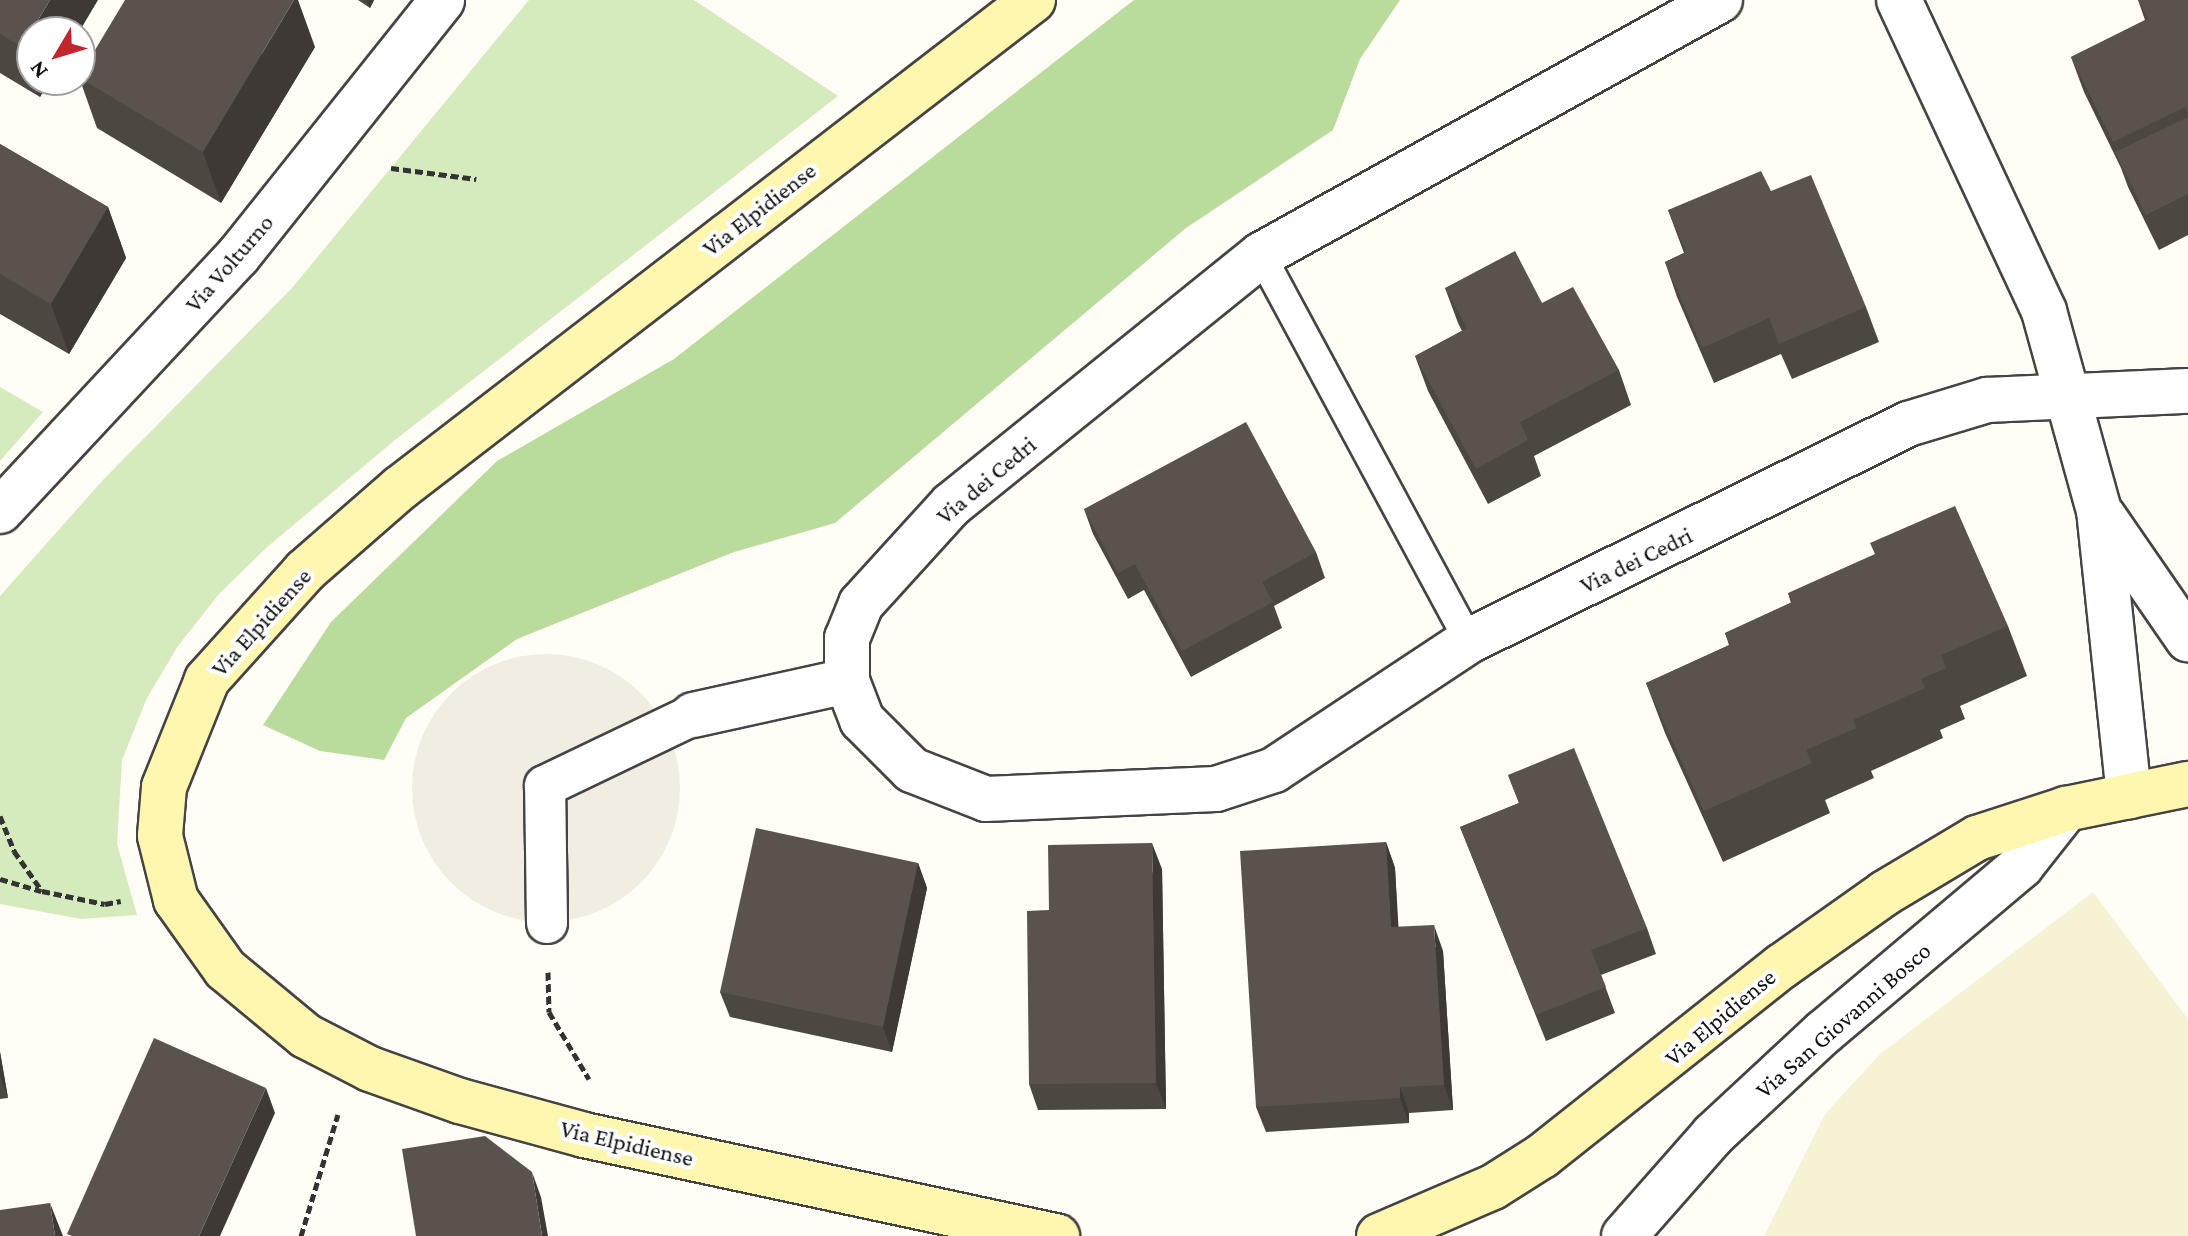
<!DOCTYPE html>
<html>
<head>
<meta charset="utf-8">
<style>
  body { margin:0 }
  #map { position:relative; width:2188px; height:1236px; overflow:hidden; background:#fffdf5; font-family:"Crimson Pro",serif }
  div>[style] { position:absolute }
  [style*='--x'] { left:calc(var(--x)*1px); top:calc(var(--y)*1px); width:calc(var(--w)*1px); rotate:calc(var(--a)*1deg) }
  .farmland>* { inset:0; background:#f6f3d4 }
  .green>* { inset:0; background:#d5ebbd }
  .forest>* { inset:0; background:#b9dc9c }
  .plaza>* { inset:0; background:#f1ede2 }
  .round { border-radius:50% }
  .path>* { height:5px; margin-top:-2.5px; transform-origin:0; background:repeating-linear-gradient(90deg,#333 0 8px,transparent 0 12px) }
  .roads { filter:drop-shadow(2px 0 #444) drop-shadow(-2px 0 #444) drop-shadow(0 2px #444) drop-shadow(0 -2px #444) }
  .service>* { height:28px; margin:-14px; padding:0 14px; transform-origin:14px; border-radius:14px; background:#fff }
  .pedestrian>* { height:40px; margin:-20px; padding:0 20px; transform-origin:20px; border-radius:20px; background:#fff }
  .minor>* { height:44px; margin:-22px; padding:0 22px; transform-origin:22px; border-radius:22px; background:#fff }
  .tertiary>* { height:44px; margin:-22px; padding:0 22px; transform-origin:22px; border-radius:22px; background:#fff }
  .secondary>* { height:44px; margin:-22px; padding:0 22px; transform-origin:22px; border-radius:22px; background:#fff6b0 }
  .wall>* { inset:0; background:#4d4742 }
  .shaded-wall>* { inset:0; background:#3f3936 }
  .building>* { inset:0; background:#5a524d }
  span { translate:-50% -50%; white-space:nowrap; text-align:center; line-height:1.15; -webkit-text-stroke:8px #fff; paint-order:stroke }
  .street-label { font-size:24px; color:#111 }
  .north { position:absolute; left:16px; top:16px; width:80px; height:80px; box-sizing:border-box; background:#fff; border:2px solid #a0a0a0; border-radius:50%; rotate:232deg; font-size:22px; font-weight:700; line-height:32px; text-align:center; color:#111 }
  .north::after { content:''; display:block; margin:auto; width:28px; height:36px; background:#c4262e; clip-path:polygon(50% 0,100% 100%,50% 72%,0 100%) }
</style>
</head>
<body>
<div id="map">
  <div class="farmland">
    <i style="clip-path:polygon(2093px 892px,2188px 1019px,2188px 1236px,1764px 1236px,1825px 1114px,1880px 1054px)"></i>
  </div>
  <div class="green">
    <i style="clip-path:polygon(529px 0,694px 0,838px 96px,395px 440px,266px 548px,219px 594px,178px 646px,147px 698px,122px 760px,117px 844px,137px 915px,81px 919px,0 904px,0 596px,102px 481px,292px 288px)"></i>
    <i style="clip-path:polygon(0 387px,43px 412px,0 461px)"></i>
  </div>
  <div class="forest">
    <i style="clip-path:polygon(1134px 0,1400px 0,1360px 59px,1333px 130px,1186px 228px,835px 523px,734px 552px,517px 639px,406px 718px,384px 760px,320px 751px,263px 725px,331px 622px,497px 461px,674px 359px)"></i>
  </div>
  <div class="plaza">
    <i class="round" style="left:412px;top:654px;width:268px;height:268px"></i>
  </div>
  <div class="path">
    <i style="--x:391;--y:168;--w:86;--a:7.4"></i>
    <i style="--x:0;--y:816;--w:38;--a:68"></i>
    <i style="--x:14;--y:851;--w:49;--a:55"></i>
    <i style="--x:42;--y:891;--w:64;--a:11.7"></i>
    <i style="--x:105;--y:904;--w:16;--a:-11"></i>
    <i style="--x:0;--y:879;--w:43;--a:16.3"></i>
    <i style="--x:548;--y:972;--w:40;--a:88.6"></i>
    <i style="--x:549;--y:1012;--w:78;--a:59.2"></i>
    <i style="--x:301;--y:1236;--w:127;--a:-73.1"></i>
  </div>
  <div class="roads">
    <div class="service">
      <i style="--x:1261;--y:255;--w:438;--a:61.7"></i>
    </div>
    <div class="pedestrian">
      <i style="--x:547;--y:923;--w:137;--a:-90.8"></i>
      <i style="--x:545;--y:786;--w:164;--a:-25.6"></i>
    </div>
    <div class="minor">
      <i style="--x:1720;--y:0;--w:525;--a:150.95"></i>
      <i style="--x:1261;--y:255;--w:398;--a:141.1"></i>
      <i style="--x:951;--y:505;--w:134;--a:132.3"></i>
      <i style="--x:861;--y:604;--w:37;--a:112"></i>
      <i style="--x:847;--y:638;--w:43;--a:90"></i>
      <i style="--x:847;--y:681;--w:42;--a:69"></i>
      <i style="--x:862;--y:720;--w:71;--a:45"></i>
      <i style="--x:912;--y:770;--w:79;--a:21.4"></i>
      <i style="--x:986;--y:799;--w:230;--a:-2.5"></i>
      <i style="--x:1216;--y:789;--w:61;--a:-18.1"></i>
      <i style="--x:1274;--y:770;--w:234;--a:-33.5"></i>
      <i style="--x:1469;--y:641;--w:490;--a:-26.3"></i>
      <i style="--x:1908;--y:424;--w:83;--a:-16.9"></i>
      <i style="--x:1987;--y:400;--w:201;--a:-2.6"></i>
      <i style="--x:1899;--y:0;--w:343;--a:65"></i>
      <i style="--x:2044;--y:311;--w:206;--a:74.6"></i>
      <i style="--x:2099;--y:510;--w:288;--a:84"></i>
      <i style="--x:0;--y:511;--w:349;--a:-47"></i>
      <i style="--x:238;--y:256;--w:327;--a:-51.4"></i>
      <i style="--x:2103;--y:516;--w:150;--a:55.4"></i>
      <i style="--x:693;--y:715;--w:158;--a:-12.4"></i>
    </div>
    <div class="tertiary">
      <i style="--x:1624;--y:1236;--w:135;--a:-48.6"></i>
      <i style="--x:1713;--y:1135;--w:151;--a:-42.9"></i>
      <i style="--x:1824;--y:1032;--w:258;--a:-40.1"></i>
      <i style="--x:2021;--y:866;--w:73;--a:-51.7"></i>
    </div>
    <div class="secondary">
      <i style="--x:1033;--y:0;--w:799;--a:142.37"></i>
      <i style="--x:400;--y:488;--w:126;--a:138.9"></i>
      <i style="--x:305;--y:571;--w:147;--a:132"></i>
      <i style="--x:207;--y:680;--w:115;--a:111.9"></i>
      <i style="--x:164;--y:787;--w:49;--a:94.7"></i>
      <i style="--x:160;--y:836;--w:66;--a:76"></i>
      <i style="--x:176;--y:900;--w:85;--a:54.6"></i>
      <i style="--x:225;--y:969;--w:105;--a:39.6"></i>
      <i style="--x:306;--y:1036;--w:72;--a:27.3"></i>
      <i style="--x:370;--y:1069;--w:96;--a:19.6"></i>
      <i style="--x:460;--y:1101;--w:129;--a:15.3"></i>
      <i style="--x:584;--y:1135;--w:484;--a:12.1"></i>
      <i style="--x:1379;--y:1236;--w:124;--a:-23.3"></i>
      <i style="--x:1493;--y:1187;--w:58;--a:-32.3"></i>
      <i style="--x:1542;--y:1156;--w:306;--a:-38.4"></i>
      <i style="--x:1782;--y:966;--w:126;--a:-35.3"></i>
      <i style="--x:1885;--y:893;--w:107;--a:-30.9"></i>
      <i style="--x:1977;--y:838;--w:94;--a:-18"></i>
      <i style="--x:2066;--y:809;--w:125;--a:-11.6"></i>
    </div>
  </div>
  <div class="wall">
    <i style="clip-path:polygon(0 0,32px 32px,32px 80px,50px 80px,40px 97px,0 73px)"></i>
    <i style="clip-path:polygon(358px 0,374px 0,370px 8px)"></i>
    <i style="clip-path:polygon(2138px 0,2188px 0,2188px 235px,2159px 250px,2128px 187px,2121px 168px,2084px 92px,2071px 57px,2145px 20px)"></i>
    <i style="clip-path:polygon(315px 47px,221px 203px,97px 128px,80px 80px,80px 75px)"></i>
    <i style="clip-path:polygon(0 144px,108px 207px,126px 258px,69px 354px,0 314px)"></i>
    <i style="clip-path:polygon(1771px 191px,1866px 307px,1879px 342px,1792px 379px,1781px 354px,1714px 383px,1677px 297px,1665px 262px,1684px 253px,1668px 210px)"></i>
    <i style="clip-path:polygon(1445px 288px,1542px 303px,1619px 370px,1631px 405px,1534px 456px,1541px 476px,1488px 504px,1428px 391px,1415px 356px,1462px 331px,1458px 323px)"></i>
    <i style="clip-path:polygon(1084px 509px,1316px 552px,1325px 578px,1274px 606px,1282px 628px,1191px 677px,1144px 590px,1128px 599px,1093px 534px)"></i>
    <i style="clip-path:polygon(1788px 593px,2008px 626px,2027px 676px,1960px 706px,1965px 719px,1940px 730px,1943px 738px,1871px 771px,1874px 778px,1825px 800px,1830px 813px,1723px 862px,1665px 733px,1646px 683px,1729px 645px,1725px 633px,1791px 603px)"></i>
    <i style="clip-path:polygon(1508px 775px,1647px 928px,1656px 954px,1601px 975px,1615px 1013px,1546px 1041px,1460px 827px,1519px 803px)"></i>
    <i style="clip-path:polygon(1386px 842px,1395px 868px,1398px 927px,1443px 951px,1453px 1110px,1409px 1113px,1409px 1123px,1266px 1132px,1256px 1107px)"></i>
    <i style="clip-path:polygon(918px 863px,927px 888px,892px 1052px,730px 1017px,720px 992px)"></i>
    <i style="clip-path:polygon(1162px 869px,1166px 1109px,1038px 1110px,1029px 1084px,1049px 910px)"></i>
    <i style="clip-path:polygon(0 1052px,8px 1098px,0 1099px)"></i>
  </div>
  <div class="shaded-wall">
    <i style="clip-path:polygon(50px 0,98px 0,79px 32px,32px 32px,32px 75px,22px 47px)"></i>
    <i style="clip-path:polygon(294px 0,298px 0,315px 47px,221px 203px,203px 152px)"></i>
    <i style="clip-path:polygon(367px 0,374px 0,370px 8px)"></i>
    <i style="clip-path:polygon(34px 80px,50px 80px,40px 97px)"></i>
    <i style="clip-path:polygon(108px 207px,126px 258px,69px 354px,51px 304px)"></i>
    <i style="clip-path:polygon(1386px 842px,1395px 868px,1400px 953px,1391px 927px)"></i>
    <i style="clip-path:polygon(1152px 843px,1162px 869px,1166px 1109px,1156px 1083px)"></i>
    <i style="clip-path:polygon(918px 863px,927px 888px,892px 1052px,883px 1027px)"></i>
    <i style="clip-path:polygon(1434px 925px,1443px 951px,1453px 1110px,1444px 1085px)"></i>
    <i style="clip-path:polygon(0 1052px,8px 1098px,0 1075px)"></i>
    <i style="clip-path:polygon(1400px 1087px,1409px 1113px,1409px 1123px,1400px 1098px)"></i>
    <i style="clip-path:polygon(266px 1088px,275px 1113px,220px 1236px,199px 1236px)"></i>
    <i style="clip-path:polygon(532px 1172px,541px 1197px,548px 1236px,542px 1236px)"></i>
    <i style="clip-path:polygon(50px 1203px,63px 1236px,55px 1236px)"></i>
  </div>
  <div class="building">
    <i style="clip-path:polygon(0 0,50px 0,22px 47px,0 34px)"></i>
    <i style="clip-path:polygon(125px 0,294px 0,203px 152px,80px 78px,80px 75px)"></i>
    <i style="clip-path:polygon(2138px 0,2188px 0,2188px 112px,2185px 107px,2113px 142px,2071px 57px,2148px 19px)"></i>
    <i style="clip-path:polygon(2188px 117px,2188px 194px,2146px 215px,2115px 152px)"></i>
    <i style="clip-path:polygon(0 144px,108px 207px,51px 304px,0 274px)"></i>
    <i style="clip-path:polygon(1761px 171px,1771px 191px,1811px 175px,1866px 307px,1779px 344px,1769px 318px,1702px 348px,1665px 262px,1686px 252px,1668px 210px)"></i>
    <i style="clip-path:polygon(1515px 251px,1542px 303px,1573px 287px,1619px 370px,1520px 422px,1528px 440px,1476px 469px,1415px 356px,1467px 328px,1445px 288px)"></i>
    <i style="clip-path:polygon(1246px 422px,1316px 552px,1262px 582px,1273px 602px,1182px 651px,1135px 564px,1118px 573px,1084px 509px)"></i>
    <i style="clip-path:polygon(1955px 506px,2008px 626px,1941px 655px,1946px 668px,1921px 679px,1925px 688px,1853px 720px,1856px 728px,1806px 750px,1812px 763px,1704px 811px,1646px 683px,1730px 645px,1725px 633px,1792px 602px,1788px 593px,1875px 554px,1870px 543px)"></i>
    <i style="clip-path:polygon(1574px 748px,1647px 928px,1591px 950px,1606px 987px,1536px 1015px,1460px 827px,1519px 803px,1508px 775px)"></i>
    <i style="clip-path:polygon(756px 828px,918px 863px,883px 1027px,720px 992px)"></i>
    <i style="clip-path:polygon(1386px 842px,1391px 927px,1434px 925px,1444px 1085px,1400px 1087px,1400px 1098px,1256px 1107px,1240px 851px)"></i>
    <i style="clip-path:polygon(1152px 843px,1156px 1083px,1029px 1084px,1027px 911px,1049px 910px,1048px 845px)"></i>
    <i style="clip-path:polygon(154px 1038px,266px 1088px,199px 1236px,72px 1236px,67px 1234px)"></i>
    <i style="clip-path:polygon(485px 1136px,532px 1172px,542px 1236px,416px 1236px,402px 1149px)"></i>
    <i style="clip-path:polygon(50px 1203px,55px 1236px,0 1236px,0 1210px)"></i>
  </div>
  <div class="street-label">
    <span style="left:759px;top:209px;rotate:-38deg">Via Elpidiense</span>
    <span style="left:229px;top:263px;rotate:-49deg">Via Volturno</span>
    <span style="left:986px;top:480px;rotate:-40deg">Via dei Cedri</span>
    <span style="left:1636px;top:560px;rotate:-26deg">Via dei Cedri</span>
    <span style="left:261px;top:622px;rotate:-48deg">Via Elpidiense</span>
    <span style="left:1720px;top:1017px;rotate:-40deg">Via Elpidiense</span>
    <span style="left:1843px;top:1020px;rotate:-41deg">Via San Giovanni Bosco</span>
    <span style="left:627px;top:1143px;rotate:13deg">Via Elpidiense</span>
  </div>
  <div class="north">N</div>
</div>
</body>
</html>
